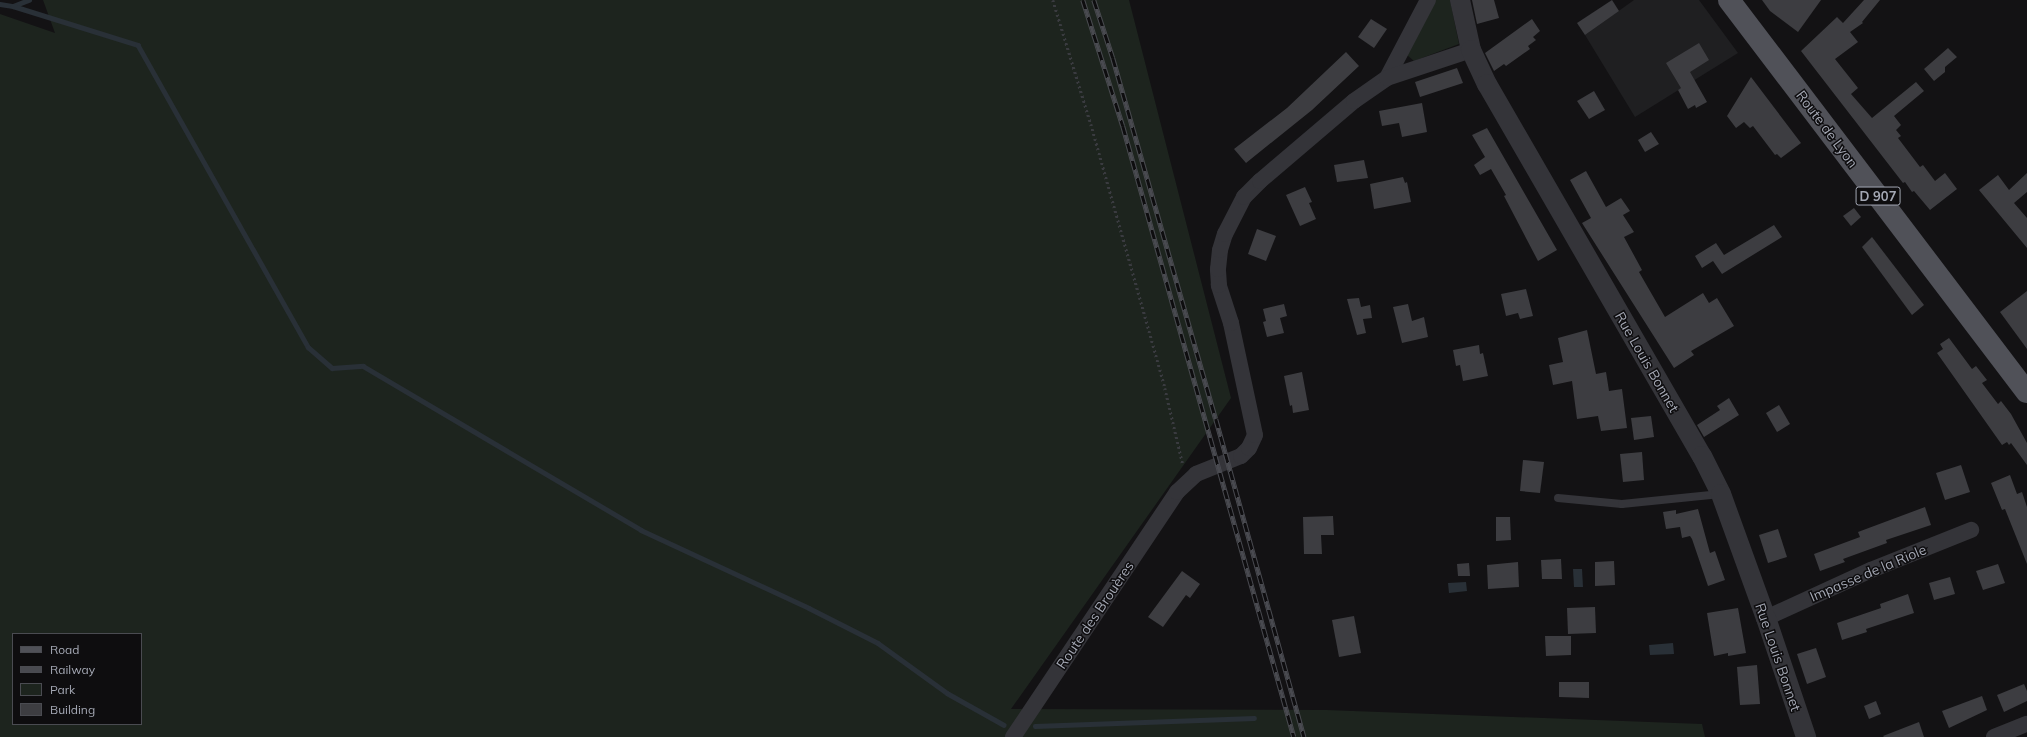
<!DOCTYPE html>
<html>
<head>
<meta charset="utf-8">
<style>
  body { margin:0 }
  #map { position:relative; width:2027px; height:737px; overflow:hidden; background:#131214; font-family:Mulish,sans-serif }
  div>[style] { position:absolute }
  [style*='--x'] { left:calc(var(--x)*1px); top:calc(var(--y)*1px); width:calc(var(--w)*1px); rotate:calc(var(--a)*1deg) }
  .built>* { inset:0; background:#1f1f21 }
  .green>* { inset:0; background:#1d241e }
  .water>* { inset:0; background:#293037 }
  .stream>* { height:4.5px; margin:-2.25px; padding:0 2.25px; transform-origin:2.25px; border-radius:2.25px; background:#293037 }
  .building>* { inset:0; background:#3d3d41 }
  .path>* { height:2.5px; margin-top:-1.25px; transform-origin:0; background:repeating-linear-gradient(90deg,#3a3b40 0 2px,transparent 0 5px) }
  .service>* { height:8px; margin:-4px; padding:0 4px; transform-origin:4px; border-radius:4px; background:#343439 }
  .minor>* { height:16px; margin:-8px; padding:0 8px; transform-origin:8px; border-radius:8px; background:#343439 }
  .tertiary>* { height:20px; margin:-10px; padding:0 10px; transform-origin:10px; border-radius:10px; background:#343439 }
  .primary>* { height:22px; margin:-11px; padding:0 11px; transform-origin:11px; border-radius:11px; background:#505158 }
  .rail>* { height:4.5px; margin-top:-2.25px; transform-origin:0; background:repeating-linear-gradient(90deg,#0e0d0f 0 9px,#494a50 0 18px); box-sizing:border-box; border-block:1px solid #494a50 }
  span { translate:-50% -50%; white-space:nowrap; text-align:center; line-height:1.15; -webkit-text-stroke:3px #0e0d0f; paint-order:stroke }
  .shield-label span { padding:1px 3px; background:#0e0d0f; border:1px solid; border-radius:3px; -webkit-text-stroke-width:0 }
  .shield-label { font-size:13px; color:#a4a8b4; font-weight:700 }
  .street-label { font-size:14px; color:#a4a8b4 }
  .legend { position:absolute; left:12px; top:633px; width:130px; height:92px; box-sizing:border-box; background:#0e0d0f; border:1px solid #4a4b51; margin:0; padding:5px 7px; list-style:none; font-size:12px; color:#a4a8b4 }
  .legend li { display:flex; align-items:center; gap:8px; height:20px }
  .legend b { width:20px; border:1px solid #4a4b51 }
</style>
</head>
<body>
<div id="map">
  <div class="built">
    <i style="clip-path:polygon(1634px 0,1699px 0,1738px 53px,1635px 117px,1585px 35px)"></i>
  </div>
  <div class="green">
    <i style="clip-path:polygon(evenodd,43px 0,1129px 0,1231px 398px,1011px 709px,1326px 710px,1702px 724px,1705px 737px,0 737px,0 14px,55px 33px,43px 0,13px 634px,141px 634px,141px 724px,13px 724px,13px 634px)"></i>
    <i style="clip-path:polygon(1435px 0,1450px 0,1459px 44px,1414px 61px,1407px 55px)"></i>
  </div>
  <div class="water">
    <i style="clip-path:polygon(1573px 569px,1582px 569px,1583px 587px,1574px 587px)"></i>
    <i style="clip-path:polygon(1466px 582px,1467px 591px,1449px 593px,1448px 583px)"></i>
    <i style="clip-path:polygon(1673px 643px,1674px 654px,1650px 655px,1649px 645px)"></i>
  </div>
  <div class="stream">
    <i style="--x:0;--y:4;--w:13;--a:9"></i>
    <i style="--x:13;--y:6;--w:17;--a:-21"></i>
    <i style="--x:13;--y:6;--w:131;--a:17.3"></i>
    <i style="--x:138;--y:45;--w:347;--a:60.6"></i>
    <i style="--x:308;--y:347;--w:32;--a:41"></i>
    <i style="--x:332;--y:368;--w:31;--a:-4"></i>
    <i style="--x:363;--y:366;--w:323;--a:30.5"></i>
    <i style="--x:641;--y:530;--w:185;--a:24.9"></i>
    <i style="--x:809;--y:608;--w:77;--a:26.9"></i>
    <i style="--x:878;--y:643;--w:85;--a:35.9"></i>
    <i style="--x:947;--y:693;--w:65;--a:29.3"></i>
    <i style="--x:1035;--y:726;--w:219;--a:-2.1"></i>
  </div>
  <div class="building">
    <i style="clip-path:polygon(1472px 0,1494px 0,1499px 18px,1477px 24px)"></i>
    <i style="clip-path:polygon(1612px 0,1619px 11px,1585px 35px,1577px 23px)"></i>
    <i style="clip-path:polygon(1762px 0,1821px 0,1798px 32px,1770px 11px)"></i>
    <i style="clip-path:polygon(1864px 0,1880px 0,1862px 22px,1863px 23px,1850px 32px,1858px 42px,1835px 59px,1858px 88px,1851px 94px,1872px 118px,1916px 82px,1924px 91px,1894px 116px,1901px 125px,1896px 130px,1901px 136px,1898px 138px,1920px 167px,1923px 165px,1935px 181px,1945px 173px,1957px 189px,1930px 210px,1914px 191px,1912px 192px,1905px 182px,1903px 183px,1801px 51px,1837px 17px,1843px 23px)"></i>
    <i style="clip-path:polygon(1371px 19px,1387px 29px,1374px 48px,1358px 37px)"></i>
    <i style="clip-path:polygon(1532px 19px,1540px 31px,1533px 37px,1536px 40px,1528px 46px,1530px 49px,1506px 66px,1504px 64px,1494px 71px,1485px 53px)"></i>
    <i style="clip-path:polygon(1699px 43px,1709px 60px,1690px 72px,1707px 102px,1696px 108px,1695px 105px,1688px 109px,1678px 90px,1681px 88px,1666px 63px)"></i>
    <i style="clip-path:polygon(1948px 48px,1957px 57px,1945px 67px,1945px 72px,1934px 81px,1924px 69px)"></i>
    <i style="clip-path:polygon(1346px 52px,1359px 66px,1312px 110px,1246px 163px,1234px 149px,1287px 108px)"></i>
    <i style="clip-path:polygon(1457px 68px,1463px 83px,1420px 97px,1415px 82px)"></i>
    <i style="clip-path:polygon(1751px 77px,1801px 143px,1781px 158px,1777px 154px,1775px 155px,1753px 126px,1750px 128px,1744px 122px,1736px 128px,1727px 116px)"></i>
    <i style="clip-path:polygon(1594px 91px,1605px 110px,1589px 119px,1577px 101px)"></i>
    <i style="clip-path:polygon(1422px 103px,1427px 132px,1402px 137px,1399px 123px,1382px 126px,1379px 111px)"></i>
    <i style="clip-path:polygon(1487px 128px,1557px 250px,1538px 261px,1504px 196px,1506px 195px,1491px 169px,1480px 175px,1474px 165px,1485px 157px,1472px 135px)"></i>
    <i style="clip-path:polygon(1651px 132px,1659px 144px,1645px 152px,1638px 140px)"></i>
    <i style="clip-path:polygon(1364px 160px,1368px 178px,1337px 182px,1334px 165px)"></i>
    <i style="clip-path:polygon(1586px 171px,1606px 207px,1621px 198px,1630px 211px,1623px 215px,1634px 232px,1624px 237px,1642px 270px,1639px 272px,1665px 317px,1703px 293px,1709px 303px,1717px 298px,1734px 326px,1691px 351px,1694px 355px,1674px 368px,1582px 223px,1591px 218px,1570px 180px)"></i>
    <i style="clip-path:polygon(2027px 173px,2027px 192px,2014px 203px,2027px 218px,2027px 248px,1979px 190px,1998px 175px,2009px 190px)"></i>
    <i style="clip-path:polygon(1403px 177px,1405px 183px,1407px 182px,1411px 202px,1374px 209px,1370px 184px)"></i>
    <i style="clip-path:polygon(1305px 187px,1312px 202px,1309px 203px,1316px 219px,1300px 226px,1286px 195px)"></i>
    <i style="clip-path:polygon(1854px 208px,1861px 217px,1851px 226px,1843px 216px)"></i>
    <i style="clip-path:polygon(1774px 225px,1782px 237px,1722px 274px,1713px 261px,1702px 268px,1695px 256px,1716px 243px,1724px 255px)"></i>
    <i style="clip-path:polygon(1257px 229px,1276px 236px,1266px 261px,1248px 254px)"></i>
    <i style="clip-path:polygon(1872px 237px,1924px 305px,1912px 315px,1862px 247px)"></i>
    <i style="clip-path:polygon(1526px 289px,1533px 316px,1520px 319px,1518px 313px,1506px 316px,1501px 294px)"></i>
    <i style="clip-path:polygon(2027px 291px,2027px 349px,2000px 312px)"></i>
    <i style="clip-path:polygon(1359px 298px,1361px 307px,1370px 305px,1372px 318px,1363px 319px,1366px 333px,1357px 335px,1347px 299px)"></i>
    <i style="clip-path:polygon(1284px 304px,1287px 316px,1280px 318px,1284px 333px,1267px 337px,1263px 322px,1266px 321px,1263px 309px)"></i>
    <i style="clip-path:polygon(1408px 304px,1412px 321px,1424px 317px,1428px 337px,1402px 343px,1393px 307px)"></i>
    <i style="clip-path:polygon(1587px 330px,1596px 374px,1606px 372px,1609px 391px,1622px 389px,1627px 428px,1601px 431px,1598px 416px,1577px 419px,1572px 381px,1553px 385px,1549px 365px,1563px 362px,1558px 338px)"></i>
    <i style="clip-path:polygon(1949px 338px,1972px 369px,1976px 366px,1987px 380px,1982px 383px,1998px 404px,2001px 401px,2011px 414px,2027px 443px,2027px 465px,2011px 443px,2009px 445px,2007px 442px,2002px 445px,1937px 353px,1943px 349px,1940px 344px)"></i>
    <i style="clip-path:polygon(1479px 345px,1480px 354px,1483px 353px,1488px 376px,1463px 381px,1460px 365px,1456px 366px,1453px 350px)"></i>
    <i style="clip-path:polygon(1302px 372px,1309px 410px,1293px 413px,1292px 405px,1290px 406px,1284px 376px)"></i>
    <i style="clip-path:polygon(1729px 398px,1739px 415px,1704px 437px,1697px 425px,1720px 410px,1717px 406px)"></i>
    <i style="clip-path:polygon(1779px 405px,1790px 424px,1777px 432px,1766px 413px)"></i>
    <i style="clip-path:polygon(1651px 416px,1654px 437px,1634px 440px,1631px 418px)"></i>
    <i style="clip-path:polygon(1642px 452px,1644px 480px,1623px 482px,1620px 454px)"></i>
    <i style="clip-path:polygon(1523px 460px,1544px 462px,1540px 493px,1520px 491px)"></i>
    <i style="clip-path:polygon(1961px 465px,1970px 492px,1945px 500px,1936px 473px)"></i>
    <i style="clip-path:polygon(2010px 475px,2017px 494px,2022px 492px,2027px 507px,2027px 564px,2005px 509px,2002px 510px,1991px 483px)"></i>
    <i style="clip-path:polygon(1925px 507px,1931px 525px,1886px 540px,1887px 543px,1843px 559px,1845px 562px,1820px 571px,1814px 554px,1860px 537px,1858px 532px)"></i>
    <i style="clip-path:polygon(1698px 509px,1710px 553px,1715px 551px,1725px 580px,1708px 586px,1692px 539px,1690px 536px,1682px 538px,1680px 527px,1666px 529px,1663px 512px,1676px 510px,1676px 514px)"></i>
    <i style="clip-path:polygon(1333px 516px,1334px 535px,1321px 535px,1322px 554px,1304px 554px,1303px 517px)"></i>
    <i style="clip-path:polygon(1496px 517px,1510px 517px,1511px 540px,1496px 541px)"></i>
    <i style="clip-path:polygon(1778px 529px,1787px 557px,1768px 563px,1759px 535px)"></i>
    <i style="clip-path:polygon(1561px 559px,1562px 579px,1542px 579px,1541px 560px)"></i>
    <i style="clip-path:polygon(1614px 561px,1615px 585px,1595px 586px,1595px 562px)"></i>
    <i style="clip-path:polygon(1518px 562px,1519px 587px,1488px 589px,1487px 565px)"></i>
    <i style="clip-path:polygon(1469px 563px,1470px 576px,1458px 576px,1457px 564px)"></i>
    <i style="clip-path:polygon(1998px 564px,2005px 583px,1983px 590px,1976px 571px)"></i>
    <i style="clip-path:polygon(1182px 571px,1200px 584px,1190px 598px,1186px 595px,1163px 627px,1148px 617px)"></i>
    <i style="clip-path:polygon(1950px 577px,1955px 594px,1934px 600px,1929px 583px)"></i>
    <i style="clip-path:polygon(1908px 594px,1914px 613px,1866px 629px,1867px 632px,1842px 640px,1837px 623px,1881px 608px,1880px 604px)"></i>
    <i style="clip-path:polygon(1595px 607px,1596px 633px,1568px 634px,1567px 608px)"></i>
    <i style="clip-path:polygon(1738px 608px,1746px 653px,1728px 656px,1728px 653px,1714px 656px,1707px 613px)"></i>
    <i style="clip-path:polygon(1354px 616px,1361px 653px,1339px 657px,1332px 620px)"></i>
    <i style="clip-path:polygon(1545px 636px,1571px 636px,1571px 655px,1546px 656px)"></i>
    <i style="clip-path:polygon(1816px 648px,1826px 677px,1807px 684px,1797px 654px)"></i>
    <i style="clip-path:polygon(1757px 665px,1760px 704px,1740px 705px,1737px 667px)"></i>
    <i style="clip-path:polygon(1559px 682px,1589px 682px,1589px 698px,1559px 697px)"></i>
    <i style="clip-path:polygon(2024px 684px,2027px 691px,2027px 701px,2004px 712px,1997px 695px)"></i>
    <i style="clip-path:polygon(1982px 696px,1987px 710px,1949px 728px,1942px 711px)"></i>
    <i style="clip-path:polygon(1876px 701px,1881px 714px,1869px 719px,1864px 706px)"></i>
    <i style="clip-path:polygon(1919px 722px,1924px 737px,1884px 737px,1883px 736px)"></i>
  </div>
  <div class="path">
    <i style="--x:1053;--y:0;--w:130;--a:73"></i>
    <i style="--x:1091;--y:124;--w:274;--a:74.3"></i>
    <i style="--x:1165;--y:388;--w:79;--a:76.8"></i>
  </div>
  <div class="service">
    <i style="--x:1558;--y:498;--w:64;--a:5.4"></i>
    <i style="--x:1622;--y:504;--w:99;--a:-5.8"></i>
  </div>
  <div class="minor">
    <i style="--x:1387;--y:78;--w:88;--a:-62.3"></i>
    <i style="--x:1766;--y:618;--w:115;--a:-24.6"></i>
    <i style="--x:1871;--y:570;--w:108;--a:-21.8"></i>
    <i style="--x:1013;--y:737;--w:295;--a:-56.2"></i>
    <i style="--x:1177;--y:492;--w:26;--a:-43"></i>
    <i style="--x:1196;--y:474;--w:48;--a:-21.8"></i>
    <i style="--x:1241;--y:456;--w:11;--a:-45"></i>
    <i style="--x:1249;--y:448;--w:14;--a:-65"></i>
    <i style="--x:1255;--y:435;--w:115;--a:-102.1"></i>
    <i style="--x:1231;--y:323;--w:40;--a:-108"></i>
    <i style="--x:1219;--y:285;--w:16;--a:-94"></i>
    <i style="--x:1218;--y:269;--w:19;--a:-84"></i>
    <i style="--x:1220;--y:250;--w:17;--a:-73"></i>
    <i style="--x:1225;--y:234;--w:42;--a:-62.8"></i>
    <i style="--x:1244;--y:197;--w:23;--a:-45"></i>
    <i style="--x:1260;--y:181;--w:123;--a:-40.4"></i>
    <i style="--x:1354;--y:101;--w:40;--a:-34.9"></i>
    <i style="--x:1387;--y:78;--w:89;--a:-18.4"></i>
    <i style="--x:1994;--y:737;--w:35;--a:-22"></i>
  </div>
  <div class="tertiary">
    <i style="--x:1460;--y:0;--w:51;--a:77.6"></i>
    <i style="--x:1471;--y:50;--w:38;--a:65"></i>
    <i style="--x:1487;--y:84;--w:430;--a:60"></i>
    <i style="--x:1702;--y:456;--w:42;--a:63.4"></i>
    <i style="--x:1721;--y:494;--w:132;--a:70.1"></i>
    <i style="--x:1766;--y:618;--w:126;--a:71.4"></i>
  </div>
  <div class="primary">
    <i style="--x:1729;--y:0;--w:492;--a:52.8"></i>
  </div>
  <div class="rail">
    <i style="--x:1083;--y:0;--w:132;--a:72.4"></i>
    <i style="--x:1123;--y:126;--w:634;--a:74.36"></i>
    <i style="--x:1094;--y:0;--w:61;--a:71.9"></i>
    <i style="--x:1113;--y:58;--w:375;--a:74.1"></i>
    <i style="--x:1216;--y:419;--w:330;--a:74.5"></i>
  </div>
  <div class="shield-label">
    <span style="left:1878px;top:196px">D 907</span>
  </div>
  <div class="street-label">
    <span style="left:1827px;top:129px;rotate:53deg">Route de Lyon</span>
    <span style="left:1647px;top:362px;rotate:60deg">Rue Louis Bonnet</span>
    <span style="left:1868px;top:573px;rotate:-23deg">Impasse de la Riole</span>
    <span style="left:1095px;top:615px;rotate:-56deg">Route des Brouères</span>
    <span style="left:1778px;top:657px;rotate:71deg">Rue Louis Bonnet</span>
  </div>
  <ul class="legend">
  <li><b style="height:5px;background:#505158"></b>Road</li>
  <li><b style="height:5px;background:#494a50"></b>Railway</li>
  <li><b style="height:11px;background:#1d241e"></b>Park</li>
  <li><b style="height:11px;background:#3d3d41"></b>Building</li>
  </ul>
</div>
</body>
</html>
